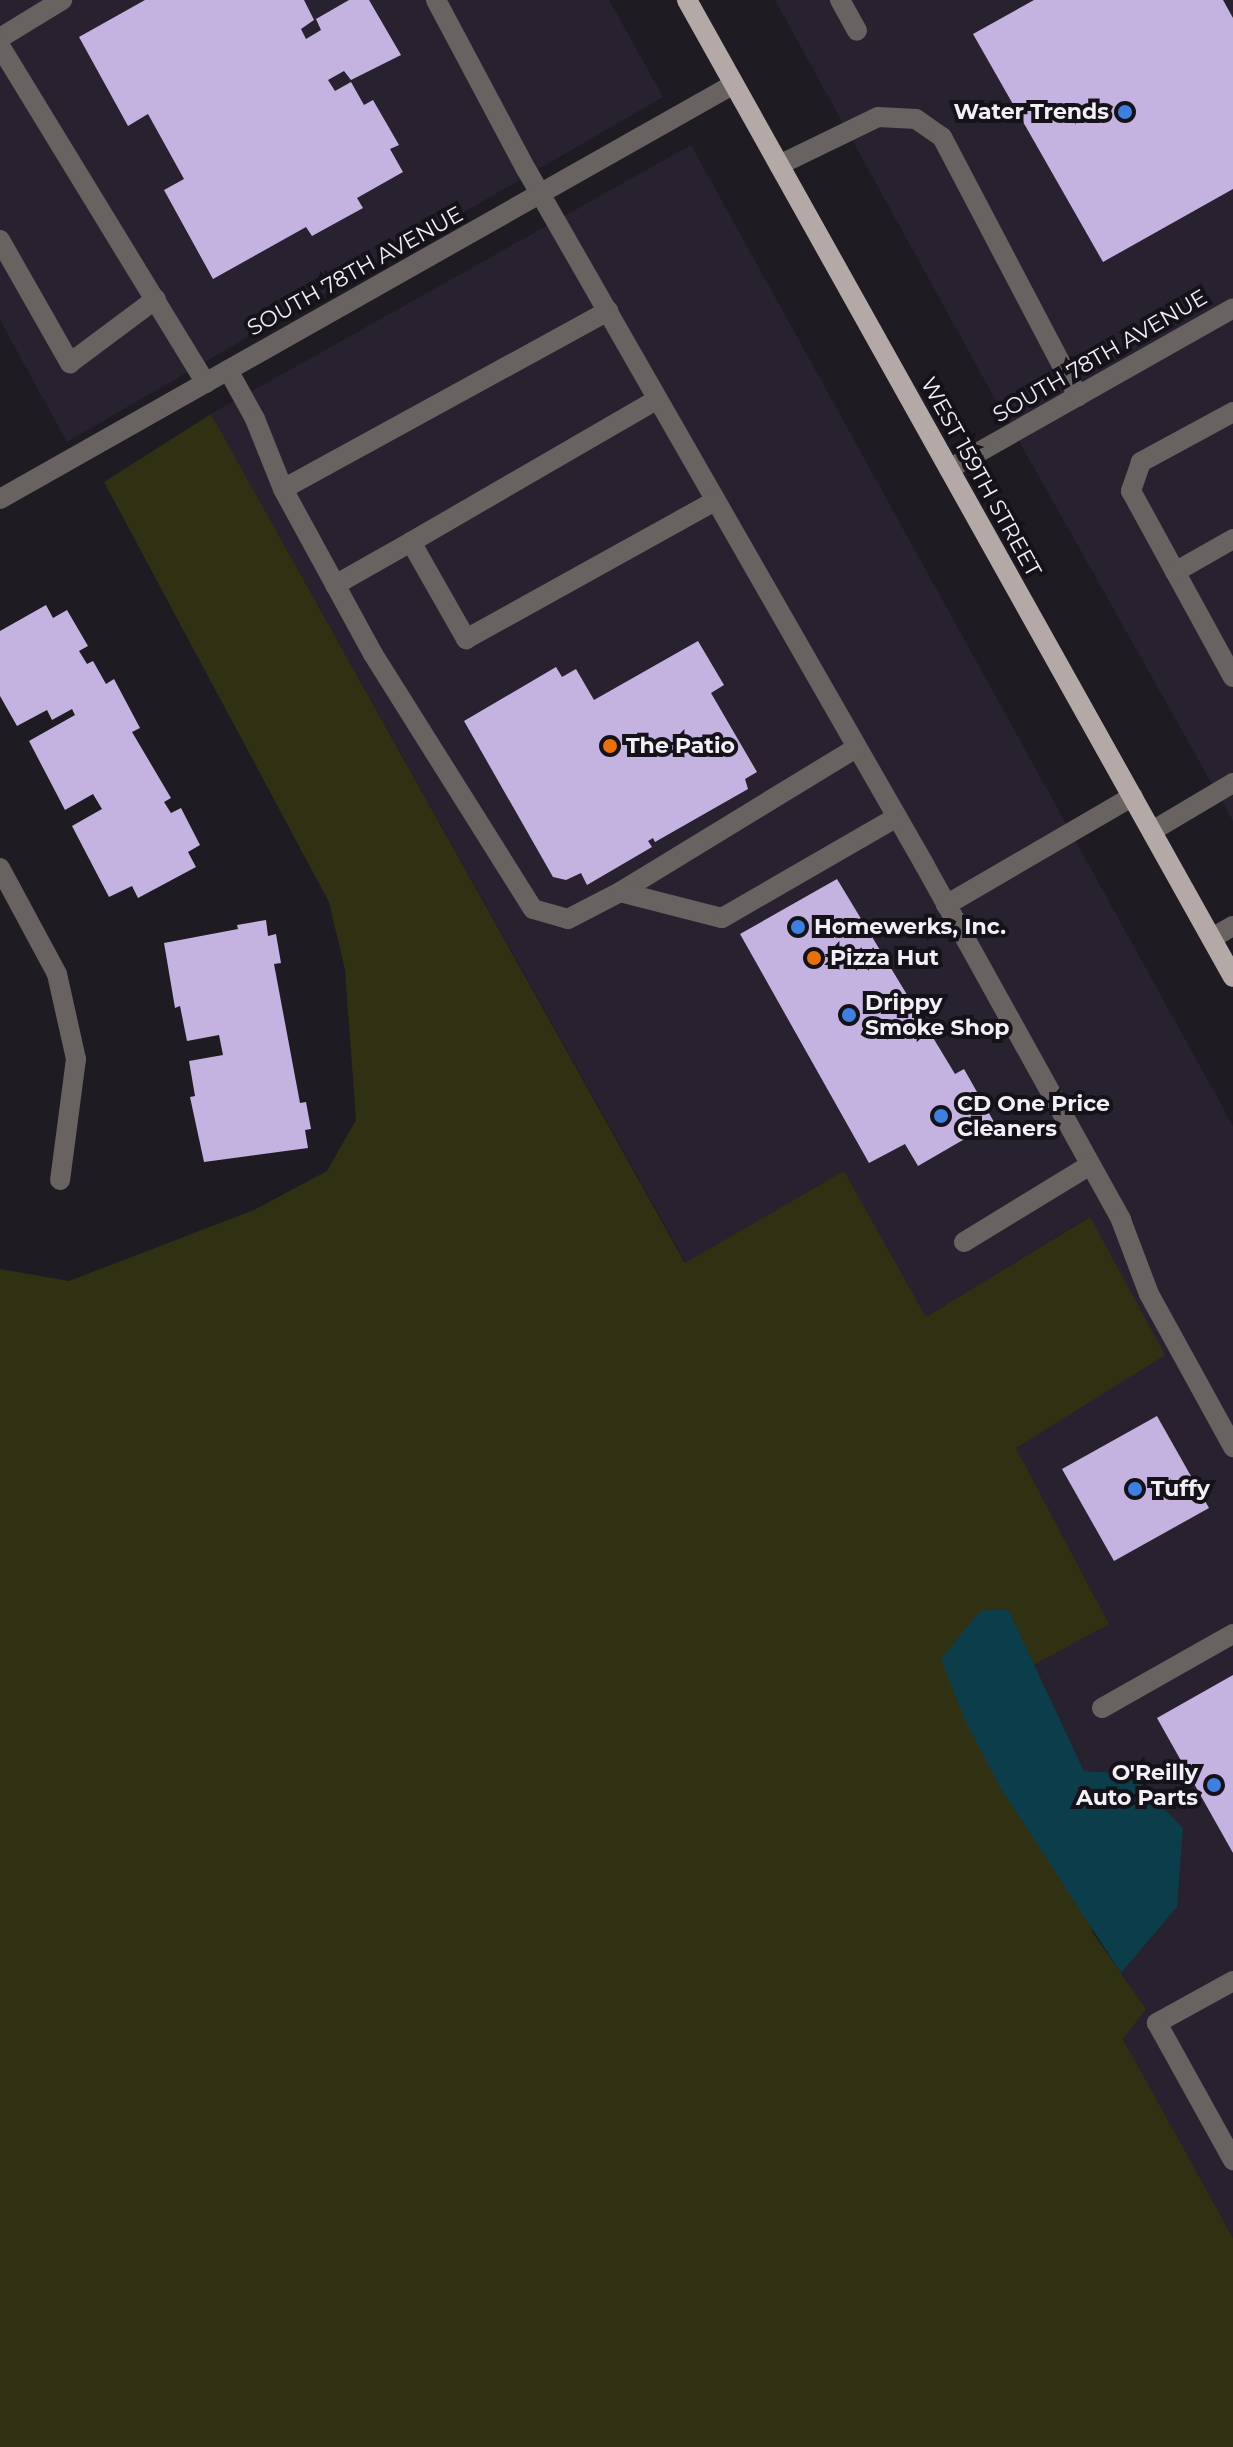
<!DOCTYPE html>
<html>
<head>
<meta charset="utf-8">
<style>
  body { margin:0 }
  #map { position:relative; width:1233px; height:2447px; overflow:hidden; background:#1e1b23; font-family:Montserrat,sans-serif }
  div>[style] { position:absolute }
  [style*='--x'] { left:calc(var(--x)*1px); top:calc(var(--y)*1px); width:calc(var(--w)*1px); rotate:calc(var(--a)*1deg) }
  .built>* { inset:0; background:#282230 }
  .green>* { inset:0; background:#303113 }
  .water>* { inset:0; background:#0b3d4a }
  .building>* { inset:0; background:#c4b2e1 }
  .minor>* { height:20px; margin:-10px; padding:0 10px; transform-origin:10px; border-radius:10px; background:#686261 }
  .major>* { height:20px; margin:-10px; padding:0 10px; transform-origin:10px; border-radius:10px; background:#b5a9a7 }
  .dots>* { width:22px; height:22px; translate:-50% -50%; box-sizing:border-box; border:4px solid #151219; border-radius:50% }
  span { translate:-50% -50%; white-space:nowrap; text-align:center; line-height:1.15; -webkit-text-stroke:8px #151219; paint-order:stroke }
  .poi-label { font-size:22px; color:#f2f0f6; font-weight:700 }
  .right { translate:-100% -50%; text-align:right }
  .left { translate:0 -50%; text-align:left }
  .street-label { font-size:22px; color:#f2f0f6 }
</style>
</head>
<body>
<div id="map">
  <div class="built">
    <i style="clip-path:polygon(0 0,609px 0,663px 97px,67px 442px,0 320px)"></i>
    <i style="clip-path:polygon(775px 0,1233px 0,1233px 821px,984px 379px)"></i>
    <i style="clip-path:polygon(691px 145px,1233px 1126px,1233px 2238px,1123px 2039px,1146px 2009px,1121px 1973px,1177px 1907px,1130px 1774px,1084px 1771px,1034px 1665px,1109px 1624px,1016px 1448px,1089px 1217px,926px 1317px,844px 1171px,686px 1263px,211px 414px)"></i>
  </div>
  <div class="green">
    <i style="clip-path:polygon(211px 414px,685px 1263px,844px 1171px,926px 1317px,1090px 1217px,1165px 1355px,1016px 1448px,1109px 1624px,1034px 1665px,1008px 1609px,1093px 1933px,1146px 2009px,1123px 2039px,1233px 2238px,1233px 2447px,0 2447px,0 1269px,69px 1281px,254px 1210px,327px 1171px,356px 1120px,345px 970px,329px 902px,104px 482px)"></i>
  </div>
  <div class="water">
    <i style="clip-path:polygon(1008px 1609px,1084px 1771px,1130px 1774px,1183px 1828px,1177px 1907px,1121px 1973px,1000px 1787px,965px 1720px,941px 1659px,980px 1611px)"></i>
  </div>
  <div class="building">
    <i style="clip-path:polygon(145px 0,304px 0,314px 20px,301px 29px,306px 39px,321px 30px,316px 19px,349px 0,369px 0,401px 55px,351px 80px,344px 71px,328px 80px,335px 91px,351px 82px,364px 105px,373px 100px,399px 145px,390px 149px,403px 172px,357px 198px,363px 208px,312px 236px,306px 227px,213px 279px,164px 190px,184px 179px,148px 114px,128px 126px,79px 37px)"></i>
    <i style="clip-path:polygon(1034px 0,1223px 0,1233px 18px,1233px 189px,1103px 262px,973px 34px)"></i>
    <i style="clip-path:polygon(46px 605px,53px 618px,67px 610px,88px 646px,79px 651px,87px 664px,93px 661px,106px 684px,114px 679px,140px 728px,132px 732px,171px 798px,164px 802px,171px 813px,181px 808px,200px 845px,188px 852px,196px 867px,138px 898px,132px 886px,109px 897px,72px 826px,102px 809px,93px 794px,65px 810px,29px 741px,75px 715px,72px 709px,52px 720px,47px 710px,17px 726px,0 696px,0 631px)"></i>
    <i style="clip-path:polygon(698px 641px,724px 685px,711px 693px,757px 772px,745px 779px,748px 789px,655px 842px,653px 838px,648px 841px,652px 847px,587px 885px,581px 873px,566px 880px,553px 877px,464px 721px,556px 667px,562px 677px,576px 669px,594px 700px)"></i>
    <i style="clip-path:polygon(837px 879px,955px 1074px,964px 1069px,994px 1122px,918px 1166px,905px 1144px,869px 1163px,740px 934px)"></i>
    <i style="clip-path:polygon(266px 920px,268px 936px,276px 934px,281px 963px,274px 964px,300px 1103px,306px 1102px,311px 1129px,305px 1130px,308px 1148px,204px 1162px,190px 1097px,195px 1096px,189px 1061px,223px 1055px,219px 1035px,187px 1041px,180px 1006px,175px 1008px,164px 943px,238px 929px,237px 925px)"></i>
    <i style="clip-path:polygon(1157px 1416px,1209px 1508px,1114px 1561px,1062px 1469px)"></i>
    <i style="clip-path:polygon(1233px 1675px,1233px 1853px,1157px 1718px)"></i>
  </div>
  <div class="minor">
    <i style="--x:436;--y:0;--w:191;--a:62"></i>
    <i style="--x:526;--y:169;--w:801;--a:60.2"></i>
    <i style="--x:924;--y:864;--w:407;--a:61"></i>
    <i style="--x:1121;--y:1220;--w:79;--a:69.3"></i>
    <i style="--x:1149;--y:1294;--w:175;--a:61.2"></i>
    <i style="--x:840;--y:0;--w:35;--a:61"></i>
    <i style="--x:0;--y:38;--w:73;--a:-31.5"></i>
    <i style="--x:0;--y:46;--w:395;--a:58.6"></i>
    <i style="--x:779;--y:165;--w:110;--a:-25.9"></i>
    <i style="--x:878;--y:117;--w:38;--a:3"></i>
    <i style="--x:916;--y:119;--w:32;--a:35"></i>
    <i style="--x:942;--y:137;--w:293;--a:62.3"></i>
    <i style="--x:0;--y:240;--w:142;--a:60.4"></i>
    <i style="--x:70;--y:363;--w:107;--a:-36.7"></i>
    <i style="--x:228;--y:370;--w:56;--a:61.1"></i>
    <i style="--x:255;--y:419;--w:75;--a:68.2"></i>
    <i style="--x:283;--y:489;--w:188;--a:61.4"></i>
    <i style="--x:373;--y:654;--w:301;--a:57.9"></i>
    <i style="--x:533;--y:909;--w:36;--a:16"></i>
    <i style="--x:568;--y:919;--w:59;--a:-27.4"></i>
    <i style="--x:620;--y:892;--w:276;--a:-31.4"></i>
    <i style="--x:1233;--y:412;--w:105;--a:151.5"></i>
    <i style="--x:1141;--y:462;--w:31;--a:109"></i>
    <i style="--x:1131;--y:491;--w:212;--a:61.3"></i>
    <i style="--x:949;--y:469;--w:326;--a:-29.5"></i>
    <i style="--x:283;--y:489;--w:371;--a:-28.7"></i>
    <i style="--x:0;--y:499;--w:843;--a:-29.48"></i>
    <i style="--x:411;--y:542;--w:285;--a:-30.1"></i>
    <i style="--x:1175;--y:572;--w:67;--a:-29.6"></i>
    <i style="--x:335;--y:585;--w:87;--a:-29.5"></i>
    <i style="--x:411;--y:542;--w:112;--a:60.4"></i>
    <i style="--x:466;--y:639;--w:285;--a:-29"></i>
    <i style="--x:1152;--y:831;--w:94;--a:-30.7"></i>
    <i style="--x:0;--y:868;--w:120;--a:61.7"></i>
    <i style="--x:57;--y:974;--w:87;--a:77.4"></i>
    <i style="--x:76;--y:1059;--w:122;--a:97.5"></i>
    <i style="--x:620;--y:892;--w:105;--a:14.3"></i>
    <i style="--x:722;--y:918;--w:202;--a:-30"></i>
    <i style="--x:946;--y:905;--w:216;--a:-30.2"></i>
    <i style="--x:1212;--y:938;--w:24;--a:-30"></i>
    <i style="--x:964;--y:1242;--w:148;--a:-31.4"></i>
    <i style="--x:1102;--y:1708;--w:150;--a:-29.5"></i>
    <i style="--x:1233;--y:1981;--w:87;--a:151.1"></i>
    <i style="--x:1157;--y:2023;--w:157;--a:61"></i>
  </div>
  <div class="major">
    <i style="--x:687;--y:0;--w:1119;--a:60.8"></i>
  </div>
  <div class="dots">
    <i style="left:1125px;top:112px;background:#3f7fe0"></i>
    <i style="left:610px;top:746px;background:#e8710a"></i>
    <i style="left:798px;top:927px;background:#3f7fe0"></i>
    <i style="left:814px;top:958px;background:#e8710a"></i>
    <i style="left:849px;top:1015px;background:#3f7fe0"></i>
    <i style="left:941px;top:1116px;background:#3f7fe0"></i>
    <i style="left:1135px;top:1489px;background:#3f7fe0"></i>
    <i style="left:1214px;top:1785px;background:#3f7fe0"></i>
  </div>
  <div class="poi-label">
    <span class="right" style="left:1109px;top:112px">Water Trends</span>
    <span class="left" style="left:626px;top:746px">The Patio</span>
    <span class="left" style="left:814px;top:927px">Homewerks, Inc.</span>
    <span class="left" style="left:830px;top:958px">Pizza Hut</span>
    <span class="left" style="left:865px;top:1015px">Drippy<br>Smoke Shop</span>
    <span class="left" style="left:957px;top:1116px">CD One Price<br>Cleaners</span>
    <span class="left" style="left:1151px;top:1489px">Tuffy</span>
    <span class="right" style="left:1198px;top:1785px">O'Reilly<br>Auto Parts</span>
  </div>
  <div class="street-label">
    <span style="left:355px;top:271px;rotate:-29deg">SOUTH 78TH AVENUE</span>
    <span style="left:1100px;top:356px;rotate:-30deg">SOUTH 78TH AVENUE</span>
    <span style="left:981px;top:477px;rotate:61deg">WEST 159TH STREET</span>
  </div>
</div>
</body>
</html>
